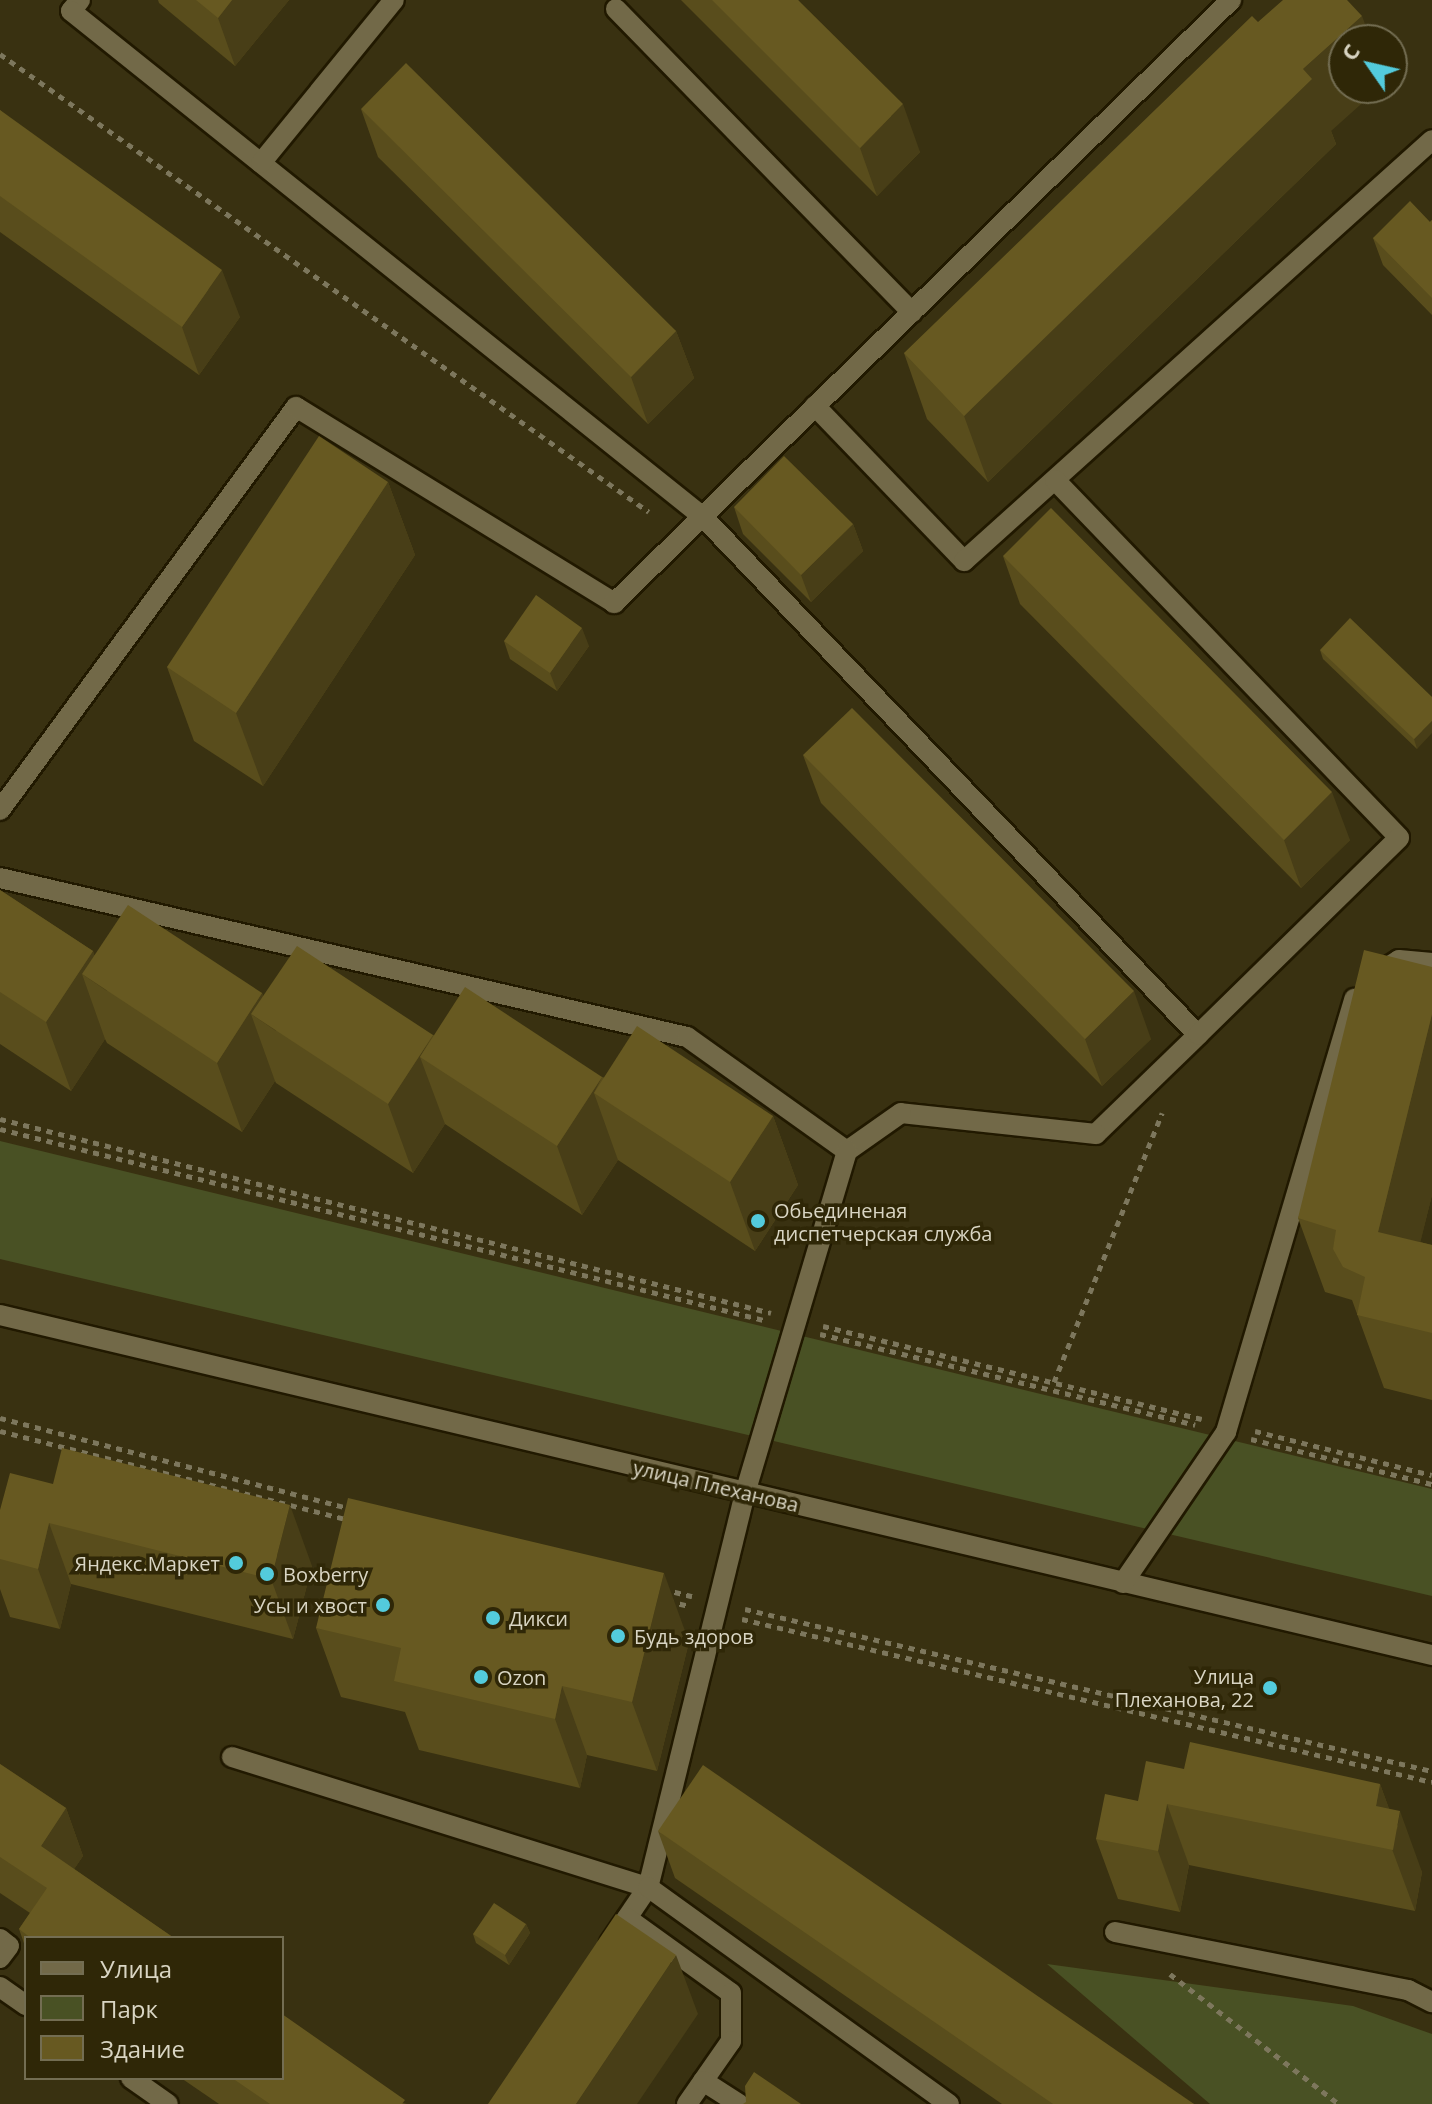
<!DOCTYPE html>
<html>
<head>
<meta charset="utf-8">
<style>
  body { margin:0 }
  #map { position:relative; width:1432px; height:2104px; overflow:hidden; background:#393111; font-family:"Open Sans",sans-serif }
  div>[style] { position:absolute }
  [style*='--x'] { left:calc(var(--x)*1px); top:calc(var(--y)*1px); width:calc(var(--w)*1px); rotate:calc(var(--a)*1deg) }
  .green>* { inset:0; background:#495124 }
  .path>* { height:5px; margin-top:-2.5px; transform-origin:0; background:repeating-linear-gradient(90deg,#7d775d 0 6px,transparent 0 12px) }
  .roads { filter:drop-shadow(2px 0 #211900) drop-shadow(-2px 0 #211900) drop-shadow(0 2px #211900) drop-shadow(0 -2px #211900) }
  .minor>* { height:20px; margin:-10px; padding:0 10px; transform-origin:10px; border-radius:10px; background:#726948 }
  .wall>* { inset:0; background:#594d1c }
  .shaded-wall>* { inset:0; background:#483e17 }
  .building>* { inset:0; background:#675921 }
  .dots>* { width:22px; height:22px; translate:-50% -50%; box-sizing:border-box; border:4px solid #2f2707; border-radius:50% }
  span { translate:-50% -50%; white-space:nowrap; text-align:center; line-height:1.15; -webkit-text-stroke:7px #2f2707; paint-order:stroke }
  .poi-label { font-size:20px; color:#d9d5c3 }
  .left { translate:0 -50%; text-align:left }
  .right { translate:-100% -50%; text-align:right }
  .street-label { font-size:20px; color:#d9d5c3 }
  .legend { position:absolute; left:24px; top:1936px; width:260px; height:144px; box-sizing:border-box; background:#2f2707; border:2px solid #736d52; margin:0; padding:10px 14px; list-style:none; font-size:24px; color:#d9d5c3 }
  .legend li { display:flex; align-items:center; gap:16px; height:40px }
  .legend b { width:40px; border:2px solid #736d52 }
  .north { position:absolute; left:1328px; top:24px; width:80px; height:80px; box-sizing:border-box; background:#2f2707; border:2px solid #736d52; border-radius:50%; rotate:304deg; font-size:22px; font-weight:700; line-height:32px; text-align:center; color:#d9d5c3 }
  .north::after { content:''; display:block; margin:auto; width:28px; height:36px; background:#53cbdc; clip-path:polygon(50% 0,100% 100%,50% 72%,0 100%) }
</style>
</head>
<body>
<div id="map">
  <div class="green">
    <i style="clip-path:polygon(0 1141px,1432px 1489px,1432px 1596px,0 1259px)"></i>
    <i style="clip-path:polygon(1047px 1964px,1353px 2006px,1432px 2034px,1432px 2104px,1210px 2104px)"></i>
  </div>
  <div class="path">
    <i style="--x:0;--y:54;--w:794;--a:35.21"></i>
    <i style="--x:0;--y:1119;--w:795;--a:14.12"></i>
    <i style="--x:0;--y:1129;--w:791;--a:14.05"></i>
    <i style="--x:823;--y:1326;--w:390;--a:13.8"></i>
    <i style="--x:820;--y:1334;--w:386;--a:13.6"></i>
    <i style="--x:1054;--y:1382;--w:290;--a:-68.1"></i>
    <i style="--x:0;--y:1418;--w:364;--a:14.5"></i>
    <i style="--x:0;--y:1431;--w:359;--a:14.3"></i>
    <i style="--x:1255;--y:1431;--w:182;--a:14"></i>
    <i style="--x:1251;--y:1439;--w:187;--a:14"></i>
    <i style="--x:663;--y:1589;--w:30;--a:14"></i>
    <i style="--x:668;--y:1601;--w:22;--a:13"></i>
    <i style="--x:745;--y:1609;--w:706;--a:13.27"></i>
    <i style="--x:742;--y:1619;--w:709;--a:13.29"></i>
    <i style="--x:1170;--y:1974;--w:213;--a:37.6"></i>
  </div>
  <div class="roads">
    <div class="minor">
      <i style="--x:80;--y:0;--w:14;--a:129"></i>
      <i style="--x:71;--y:11;--w:810;--a:38.68"></i>
      <i style="--x:703;--y:517;--w:716;--a:46.3"></i>
      <i style="--x:1198;--y:1035;--w:142;--a:135.9"></i>
      <i style="--x:1096;--y:1134;--w:196;--a:-173.9"></i>
      <i style="--x:901;--y:1113;--w:66;--a:144.9"></i>
      <i style="--x:616;--y:9;--w:424;--a:45.7"></i>
      <i style="--x:261;--y:163;--w:210;--a:-50.8"></i>
      <i style="--x:815;--y:406;--w:215;--a:46.1"></i>
      <i style="--x:964;--y:561;--w:629;--a:-41.97"></i>
      <i style="--x:1055;--y:480;--w:496;--a:46.1"></i>
      <i style="--x:1399;--y:838;--w:281;--a:135.6"></i>
      <i style="--x:0;--y:810;--w:500;--a:-53.7"></i>
      <i style="--x:296;--y:407;--w:374;--a:31.6"></i>
      <i style="--x:614;--y:603;--w:863;--a:-44.34"></i>
      <i style="--x:0;--y:878;--w:705;--a:13.03"></i>
      <i style="--x:687;--y:1037;--w:196;--a:35.5"></i>
      <i style="--x:847;--y:1151;--w:357;--a:106.6"></i>
      <i style="--x:745;--y:1493;--w:406;--a:103.8"></i>
      <i style="--x:648;--y:1887;--w:68;--a:124.2"></i>
      <i style="--x:1380;--y:972;--w:22;--a:-32"></i>
      <i style="--x:1399;--y:960;--w:33;--a:5"></i>
      <i style="--x:0;--y:1315;--w:1472;--a:13.36"></i>
      <i style="--x:1123;--y:1583;--w:183;--a:-55.7"></i>
      <i style="--x:1226;--y:1432;--w:452;--a:-73.5"></i>
      <i style="--x:232;--y:1757;--w:436;--a:17.4"></i>
      <i style="--x:648;--y:1887;--w:371;--a:35.8"></i>
      <i style="--x:627;--y:1918;--w:128;--a:35.8"></i>
      <i style="--x:731;--y:1993;--w:48;--a:90"></i>
      <i style="--x:731;--y:2041;--w:77;--a:124.9"></i>
      <i style="--x:1115;--y:1932;--w:299;--a:11.2"></i>
      <i style="--x:1408;--y:1990;--w:27;--a:27"></i>
      <i style="--x:0;--y:1939;--w:11;--a:38"></i>
      <i style="--x:9;--y:1946;--w:15;--a:127"></i>
      <i style="--x:0;--y:1987;--w:32;--a:35"></i>
      <i style="--x:131;--y:2078;--w:45;--a:35.1"></i>
      <i style="--x:703;--y:2081;--w:43;--a:32.6"></i>
    </div>
  </div>
  <div class="wall">
    <i style="clip-path:polygon(158px 0,289px 0,235px 66px,159px 3px)"></i>
    <i style="clip-path:polygon(681px 0,798px 0,920px 152px,877px 196px)"></i>
    <i style="clip-path:polygon(361px 109px,676px 331px,694px 378px,648px 424px,378px 157px)"></i>
    <i style="clip-path:polygon(0 110px,240px 317px,199px 375px,0 232px)"></i>
    <i style="clip-path:polygon(1331px 131px,1336px 144px,988px 482px,927px 419px,904px 353px)"></i>
    <i style="clip-path:polygon(1432px 220px,1432px 315px,1383px 265px,1373px 238px,1430px 222px)"></i>
    <i style="clip-path:polygon(388px 482px,415px 555px,263px 786px,194px 741px,167px 667px)"></i>
    <i style="clip-path:polygon(734px 507px,853px 524px,863px 551px,811px 602px,743px 534px)"></i>
    <i style="clip-path:polygon(1003px 556px,1350px 840px,1301px 888px,1020px 604px)"></i>
    <i style="clip-path:polygon(504px 641px,589px 646px,557px 691px,510px 659px)"></i>
    <i style="clip-path:polygon(1320px 650px,1432px 697px,1417px 749px,1323px 659px)"></i>
    <i style="clip-path:polygon(803px 755px,1151px 1039px,1102px 1086px,821px 803px)"></i>
    <i style="clip-path:polygon(0 890px,93px 951px,94px 955px,262px 993px,263px 996px,433px 1035px,602px 1077px,773px 1116px,798px 1185px,755px 1251px,618px 1160px,582px 1215px,445px 1124px,413px 1173px,276px 1083px,275px 1081px,242px 1132px,107px 1043px,105px 1039px,71px 1091px,0 1044px)"></i>
    <i style="clip-path:polygon(1432px 967px,1432px 1195px,1420px 1242px,1432px 1245px,1432px 1400px,1384px 1388px,1352px 1300px,1325px 1292px,1298px 1218px)"></i>
    <i style="clip-path:polygon(53px 1484px,312px 1566px,293px 1639px,71px 1584px,60px 1629px,10px 1617px,0 1589px,0 1510px)"></i>
    <i style="clip-path:polygon(316px 1628px,689px 1642px,657px 1771px,587px 1755px,580px 1788px,419px 1750px,405px 1712px,341px 1697px)"></i>
    <i style="clip-path:polygon(0 1764px,66px 1808px,83px 1856px,74px 1869px,174px 1938px,26px 1938px,26px 1949px,19px 1929px,30px 1913px,0 1893px)"></i>
    <i style="clip-path:polygon(1184px 1769px,1380px 1784px,1389px 1809px,1422px 1872px,1415px 1911px,1189px 1865px,1180px 1912px,1118px 1899px,1096px 1839px,1138px 1801px)"></i>
    <i style="clip-path:polygon(658px 1831px,1194px 2104px,1002px 2104px,675px 1878px)"></i>
    <i style="clip-path:polygon(526px 1924px,530px 1933px,509px 1965px,476px 1943px,473px 1934px)"></i>
    <i style="clip-path:polygon(181px 2078px,282px 2078px,407px 2104px,219px 2104px)"></i>
  </div>
  <div class="shaded-wall">
    <i style="clip-path:polygon(232px 0,289px 0,235px 66px,218px 18px)"></i>
    <i style="clip-path:polygon(1362px 16px,1371px 40px,1344px 40px,1344px 88px,1379px 88px,1331px 131px,1336px 144px,988px 482px,964px 416px,1303px 69px)"></i>
    <i style="clip-path:polygon(903px 104px,920px 152px,877px 196px,860px 148px)"></i>
    <i style="clip-path:polygon(222px 270px,240px 317px,199px 375px,182px 327px)"></i>
    <i style="clip-path:polygon(676px 331px,694px 378px,648px 424px,631px 377px)"></i>
    <i style="clip-path:polygon(388px 482px,415px 555px,263px 786px,236px 713px)"></i>
    <i style="clip-path:polygon(853px 524px,863px 551px,811px 602px,801px 575px)"></i>
    <i style="clip-path:polygon(582px 628px,589px 646px,557px 691px,550px 673px)"></i>
    <i style="clip-path:polygon(1432px 721px,1432px 733px,1417px 749px,1414px 739px)"></i>
    <i style="clip-path:polygon(1332px 792px,1350px 840px,1301px 888px,1284px 840px)"></i>
    <i style="clip-path:polygon(93px 951px,107px 991px,82px 974px,105px 1039px,71px 1091px,46px 1022px)"></i>
    <i style="clip-path:polygon(1134px 991px,1151px 1039px,1102px 1086px,1085px 1039px)"></i>
    <i style="clip-path:polygon(262px 993px,276px 1031px,251px 1014px,275px 1081px,242px 1132px,217px 1063px)"></i>
    <i style="clip-path:polygon(1432px 1014px,1432px 1195px,1405px 1305px,1378px 1232px)"></i>
    <i style="clip-path:polygon(433px 1035px,420px 1057px,445px 1124px,413px 1173px,388px 1104px)"></i>
    <i style="clip-path:polygon(602px 1077px,594px 1093px,618px 1160px,582px 1215px,557px 1146px)"></i>
    <i style="clip-path:polygon(773px 1116px,798px 1185px,755px 1251px,730px 1182px)"></i>
    <i style="clip-path:polygon(290px 1505px,312px 1566px,293px 1639px,271px 1579px)"></i>
    <i style="clip-path:polygon(49px 1523px,71px 1584px,60px 1629px,38px 1569px)"></i>
    <i style="clip-path:polygon(664px 1573px,689px 1642px,657px 1771px,632px 1702px)"></i>
    <i style="clip-path:polygon(562px 1686px,587px 1755px,580px 1788px,555px 1719px)"></i>
    <i style="clip-path:polygon(1380px 1784px,1397px 1830px,1400px 1811px,1422px 1872px,1415px 1911px,1376px 1806px)"></i>
    <i style="clip-path:polygon(1167px 1804px,1189px 1865px,1180px 1912px,1158px 1851px)"></i>
    <i style="clip-path:polygon(66px 1808px,83px 1856px,58px 1893px,41px 1846px)"></i>
    <i style="clip-path:polygon(526px 1924px,530px 1933px,509px 1965px,505px 1955px)"></i>
    <i style="clip-path:polygon(676px 1955px,698px 2014px,637px 2104px,576px 2104px)"></i>
  </div>
  <div class="building">
    <i style="clip-path:polygon(196px 0,232px 0,218px 18px)"></i>
    <i style="clip-path:polygon(712px 0,798px 0,903px 104px,860px 148px)"></i>
    <i style="clip-path:polygon(1283px 0,1347px 0,1362px 16px,1303px 69px,1312px 79px,964px 416px,904px 353px,1252px 16px,1258px 22px)"></i>
    <i style="clip-path:polygon(406px 63px,676px 331px,631px 377px,361px 109px)"></i>
    <i style="clip-path:polygon(0 110px,222px 270px,182px 327px,0 196px)"></i>
    <i style="clip-path:polygon(1410px 201px,1430px 222px,1432px 220px,1432px 298px,1373px 238px)"></i>
    <i style="clip-path:polygon(319px 436px,388px 482px,236px 713px,167px 667px)"></i>
    <i style="clip-path:polygon(784px 456px,853px 524px,801px 575px,734px 507px)"></i>
    <i style="clip-path:polygon(1051px 508px,1332px 792px,1284px 840px,1003px 556px)"></i>
    <i style="clip-path:polygon(536px 595px,582px 628px,550px 673px,504px 641px)"></i>
    <i style="clip-path:polygon(1350px 618px,1432px 697px,1432px 721px,1414px 739px,1320px 650px)"></i>
    <i style="clip-path:polygon(852px 708px,1134px 991px,1085px 1039px,803px 755px)"></i>
    <i style="clip-path:polygon(0 890px,93px 951px,46px 1022px,0 992px)"></i>
    <i style="clip-path:polygon(128px 905px,262px 993px,217px 1063px,82px 974px)"></i>
    <i style="clip-path:polygon(297px 946px,433px 1035px,388px 1104px,251px 1014px)"></i>
    <i style="clip-path:polygon(1364px 950px,1432px 967px,1432px 1014px,1378px 1232px,1432px 1245px,1432px 1333px,1357px 1315px,1365px 1277px,1343px 1267px,1333px 1249px,1336px 1230px,1298px 1218px)"></i>
    <i style="clip-path:polygon(465px 987px,602px 1077px,557px 1146px,420px 1057px)"></i>
    <i style="clip-path:polygon(637px 1026px,773px 1116px,730px 1182px,594px 1093px)"></i>
    <i style="clip-path:polygon(62px 1448px,290px 1505px,271px 1579px,49px 1523px,38px 1569px,0 1559px,0 1510px,10px 1473px,53px 1484px)"></i>
    <i style="clip-path:polygon(348px 1498px,664px 1573px,632px 1702px,562px 1686px,555px 1719px,394px 1681px,401px 1648px,316px 1628px)"></i>
    <i style="clip-path:polygon(1190px 1742px,1380px 1784px,1376px 1806px,1400px 1811px,1393px 1850px,1167px 1804px,1158px 1851px,1096px 1839px,1105px 1794px,1138px 1801px,1146px 1761px,1184px 1769px)"></i>
    <i style="clip-path:polygon(0 1764px,66px 1808px,41px 1846px,174px 1938px,31px 1938px,19px 1929px,47px 1888px,0 1857px)"></i>
    <i style="clip-path:polygon(703px 1765px,1194px 2104px,1053px 2104px,658px 1831px)"></i>
    <i style="clip-path:polygon(494px 1903px,526px 1924px,505px 1955px,473px 1934px)"></i>
    <i style="clip-path:polygon(616px 1914px,676px 1955px,576px 2104px,488px 2104px)"></i>
    <i style="clip-path:polygon(282px 2014px,405px 2100px,402px 2104px,270px 2104px,232px 2078px,282px 2078px)"></i>
    <i style="clip-path:polygon(754px 2072px,801px 2104px,743px 2104px,746px 2102px,745px 2086px)"></i>
  </div>
  <div class="dots">
    <i style="left:758px;top:1221px;background:#53cbdc"></i>
    <i style="left:236px;top:1563px;background:#53cbdc"></i>
    <i style="left:267px;top:1574px;background:#53cbdc"></i>
    <i style="left:383px;top:1605px;background:#53cbdc"></i>
    <i style="left:493px;top:1618px;background:#53cbdc"></i>
    <i style="left:618px;top:1636px;background:#53cbdc"></i>
    <i style="left:481px;top:1677px;background:#53cbdc"></i>
    <i style="left:1270px;top:1688px;background:#53cbdc"></i>
  </div>
  <div class="poi-label">
    <span class="left" style="left:774px;top:1222px">Обьединеная<br>диспетчерская служба</span>
    <span class="right" style="left:220px;top:1563px">Яндекс.Маркет</span>
    <span class="left" style="left:283px;top:1574px">Boxberry</span>
    <span class="right" style="left:367px;top:1605px">Усы и хвост</span>
    <span class="left" style="left:509px;top:1618px">Дикси</span>
    <span class="left" style="left:634px;top:1636px">Будь здоров</span>
    <span class="right" style="left:1254px;top:1688px">Улица<br>Плеханова, 22</span>
    <span class="left" style="left:497px;top:1677px">Ozon</span>
  </div>
  <div class="street-label">
    <span style="left:716px;top:1486px;rotate:13deg">улица Плеханова</span>
  </div>
  <ul class="legend">
  <li><b style="height:10px;background:#726948"></b>Улица</li>
  <li><b style="height:22px;background:#495124"></b>Парк</li>
  <li><b style="height:22px;background:#675921"></b>Здание</li>
  </ul>
  <div class="north">С</div>
</div>
</body>
</html>
